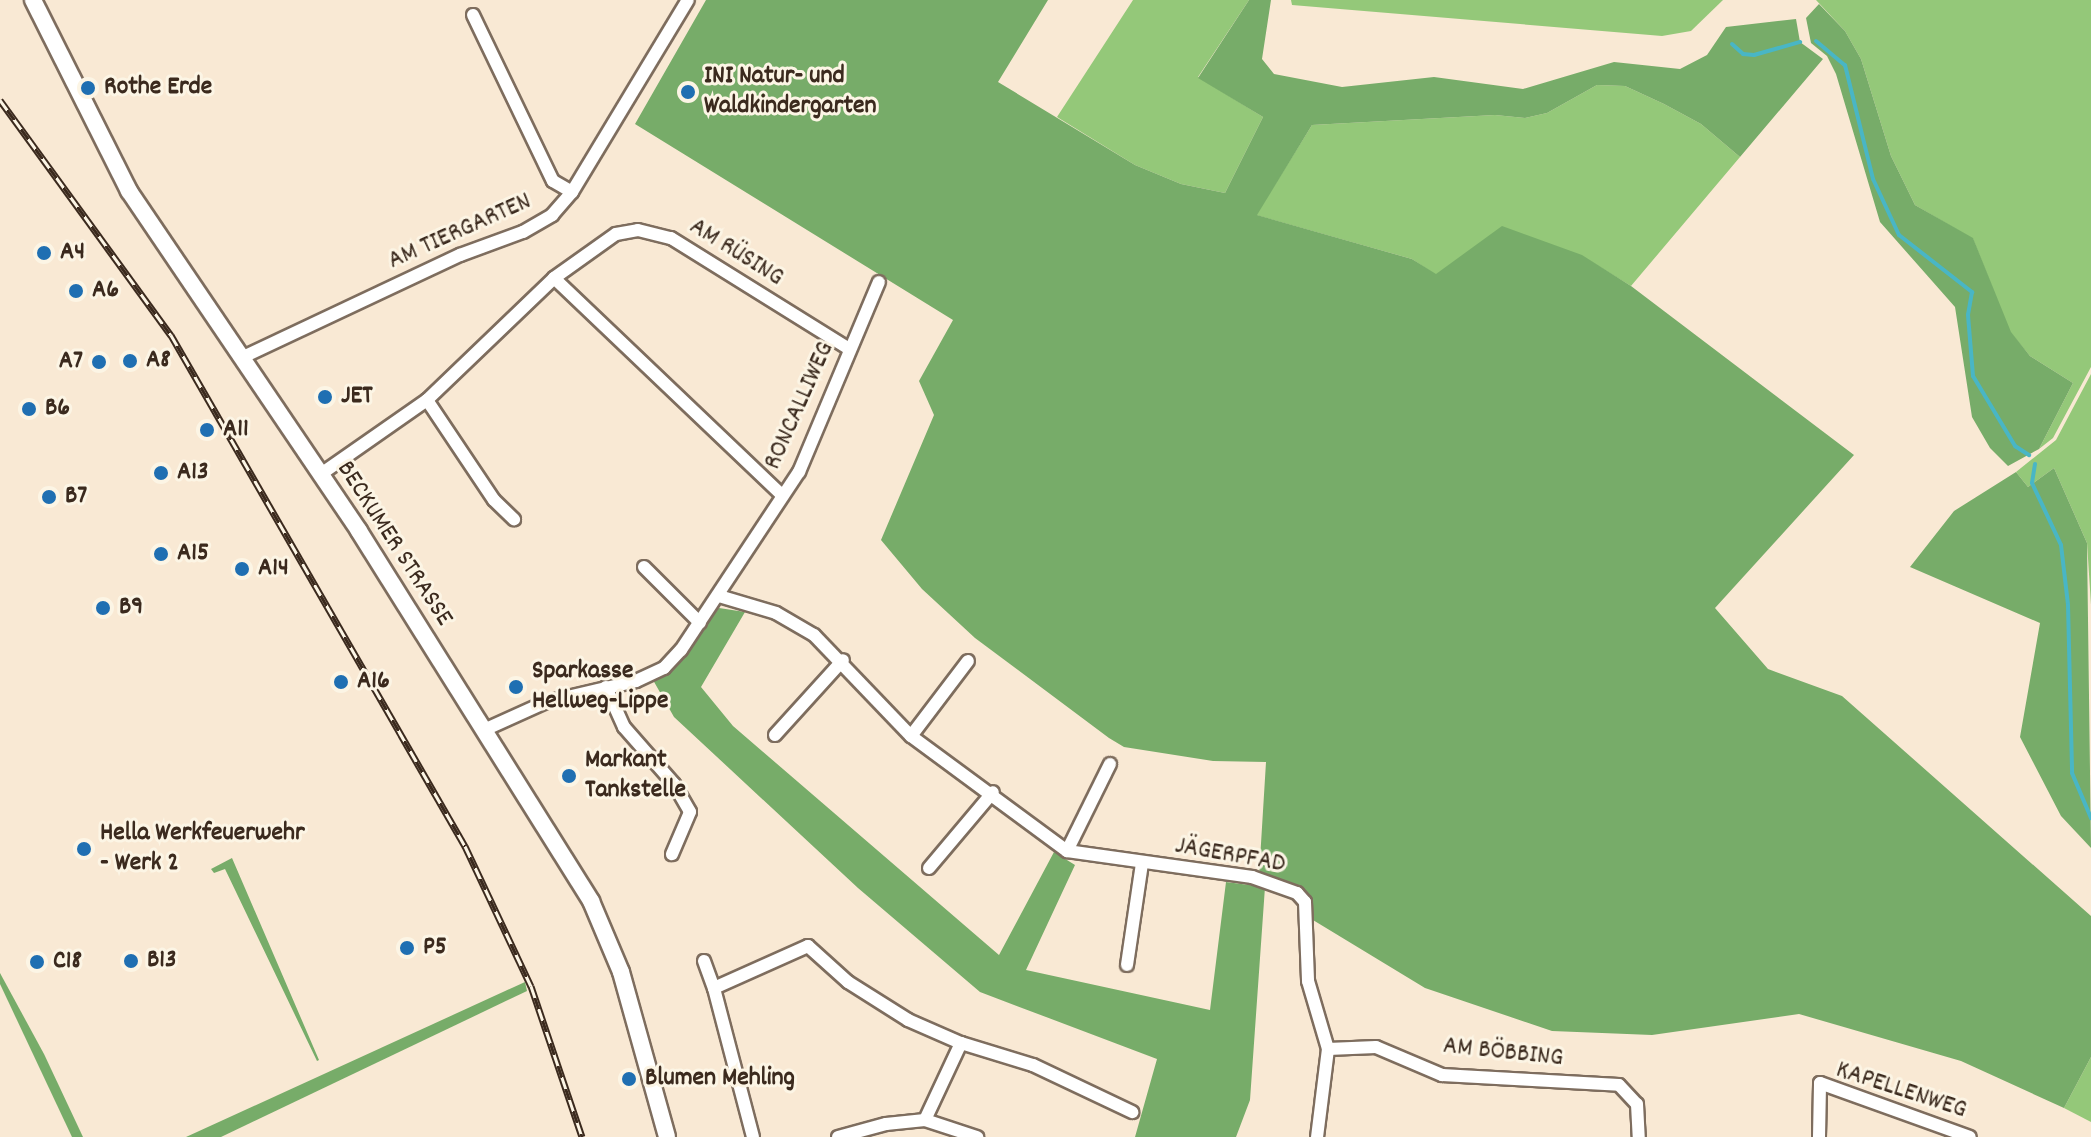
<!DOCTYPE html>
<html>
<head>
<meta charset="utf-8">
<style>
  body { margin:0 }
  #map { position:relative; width:2091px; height:1137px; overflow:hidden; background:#f9e9d4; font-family:Dekko,sans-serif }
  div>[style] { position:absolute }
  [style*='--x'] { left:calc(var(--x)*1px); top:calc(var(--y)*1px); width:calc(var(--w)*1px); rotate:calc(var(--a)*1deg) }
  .green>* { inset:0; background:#94c879 }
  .forest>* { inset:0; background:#77ac69 }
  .stream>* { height:4px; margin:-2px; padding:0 2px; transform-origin:2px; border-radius:2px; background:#49b6c5 }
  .roads { filter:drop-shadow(2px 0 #7e6d5e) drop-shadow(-2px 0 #7e6d5e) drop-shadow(0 2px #7e6d5e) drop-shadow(0 -2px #7e6d5e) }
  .minor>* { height:12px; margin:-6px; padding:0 6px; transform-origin:6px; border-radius:6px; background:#fff }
  .secondary>* { height:16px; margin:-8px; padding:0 8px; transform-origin:8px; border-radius:8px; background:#fff }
  .rail>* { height:7px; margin-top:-3.5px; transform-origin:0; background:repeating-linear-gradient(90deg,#fcf5e5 0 12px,#3b2a1e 0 24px); box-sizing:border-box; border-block:2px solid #3b2a1e }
  .dots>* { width:22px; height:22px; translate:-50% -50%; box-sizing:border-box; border:4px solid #fcf5e5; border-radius:50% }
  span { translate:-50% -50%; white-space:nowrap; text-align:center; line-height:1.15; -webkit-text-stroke:6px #fcf5e5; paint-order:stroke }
  .poi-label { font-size:26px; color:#3b2a1e; font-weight:700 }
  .left { translate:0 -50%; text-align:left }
  .right { translate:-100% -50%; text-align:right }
  .street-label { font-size:26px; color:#3b2a1e }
</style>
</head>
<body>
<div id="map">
  <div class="green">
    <i style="clip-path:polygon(1133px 0,1249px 0,1198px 77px,1263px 117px,1225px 193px,1181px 184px,1135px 165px,1057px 117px)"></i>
    <i style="clip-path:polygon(1291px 0,1723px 0,1691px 31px,1662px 36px,1292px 5px)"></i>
    <i style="clip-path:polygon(1816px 0,2091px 0,2091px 367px,2053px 438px,2039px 449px,2073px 383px,2030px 356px,2010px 332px,1973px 239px,1915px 205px,1891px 156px,1861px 59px,1845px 31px)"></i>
    <i style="clip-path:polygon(1597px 85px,1625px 86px,1664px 104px,1701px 124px,1740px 157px,1631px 286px,1582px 256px,1436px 275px,1412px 259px,1256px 215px,1312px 125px,1495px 115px,1525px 118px,1547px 113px)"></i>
    <i style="clip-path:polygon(2091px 374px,2091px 605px,2087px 543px,2054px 468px,2028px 487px,2016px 472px,2056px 440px)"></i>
    <i style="clip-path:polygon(2091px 1057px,2091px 1122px,2064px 1108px)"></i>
  </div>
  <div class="forest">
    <i style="clip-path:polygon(706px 0,1048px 0,998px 82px,1135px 165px,1181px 184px,1225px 193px,1263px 117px,1198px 78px,1249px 0,1271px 0,1262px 59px,1274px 74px,1342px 87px,1434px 77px,1523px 89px,1614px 62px,1680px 69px,1707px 55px,1726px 27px,1796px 19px,1800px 42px,1823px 59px,1740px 157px,1701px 124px,1664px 104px,1625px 86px,1597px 85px,1547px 113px,1525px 118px,1495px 115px,1312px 125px,1257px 215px,1412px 259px,1436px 274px,1502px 226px,1582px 255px,1631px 286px,1854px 455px,1715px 608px,1768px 669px,1842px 696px,2091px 916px,2091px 1057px,2064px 1108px,1961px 1061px,1799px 1014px,1652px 1035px,1552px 1031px,1425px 988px,1308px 917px,1298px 892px,1259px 876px,1266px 762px,1213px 761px,1124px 747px,1109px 738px,975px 638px,922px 589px,881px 540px,934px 415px,919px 381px,953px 320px,635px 124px)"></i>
    <i style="clip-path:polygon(1819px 4px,1845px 31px,1861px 59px,1891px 156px,1915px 205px,1973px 238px,2011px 332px,2030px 356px,2073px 383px,2039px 449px,2008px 466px,1990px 448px,1972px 417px,1955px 307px,1880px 222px,1836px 74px,1827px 56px,1811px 43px,1806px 18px)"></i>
    <i style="clip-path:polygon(2054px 468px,2087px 543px,2091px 848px,2061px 816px,2020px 737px,2040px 623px,1910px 567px,1954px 511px,2016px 472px,2028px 487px)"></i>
    <i style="clip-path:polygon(719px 608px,745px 612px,701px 687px,733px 726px,999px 955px,1054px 852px,1075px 865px,1026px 970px,1210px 1010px,1226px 882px,1265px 887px,1250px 1100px,1236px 1137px,1135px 1137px,1157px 1059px,980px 992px,858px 888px,674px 717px,653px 680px,683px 654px)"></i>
    <i style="clip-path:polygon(232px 858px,319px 1060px,317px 1061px,225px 869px,214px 873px,211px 869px)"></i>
    <i style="clip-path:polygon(0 973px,44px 1054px,83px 1137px,72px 1137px,0 984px)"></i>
    <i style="clip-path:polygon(525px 982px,527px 991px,221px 1137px,186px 1137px)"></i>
  </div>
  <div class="stream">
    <i style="--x:1816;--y:41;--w:38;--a:40"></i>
    <i style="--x:1845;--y:65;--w:117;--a:76.2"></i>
    <i style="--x:1873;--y:179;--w:62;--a:65.1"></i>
    <i style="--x:1899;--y:235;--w:93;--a:38"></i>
    <i style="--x:1972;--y:292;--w:23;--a:100"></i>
    <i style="--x:1968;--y:315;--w:61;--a:85.3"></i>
    <i style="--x:1973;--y:376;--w:82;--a:59"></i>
    <i style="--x:2015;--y:446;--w:17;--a:33"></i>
    <i style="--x:1732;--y:44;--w:15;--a:42"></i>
    <i style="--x:1743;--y:54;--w:11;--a:5"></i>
    <i style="--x:1754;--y:55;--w:48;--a:-15.8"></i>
    <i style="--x:2035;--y:464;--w:19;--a:99"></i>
    <i style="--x:2032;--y:483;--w:68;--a:64.9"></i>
    <i style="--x:2061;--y:545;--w:60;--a:83.3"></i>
    <i style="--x:2068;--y:605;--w:168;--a:88.6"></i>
    <i style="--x:2072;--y:773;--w:49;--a:67.1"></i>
  </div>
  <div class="roads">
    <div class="minor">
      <i style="--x:473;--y:15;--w:184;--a:64.3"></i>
      <i style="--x:553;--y:181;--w:22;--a:30"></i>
      <i style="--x:554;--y:278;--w:76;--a:-35.4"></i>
      <i style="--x:616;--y:234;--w:22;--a:-10"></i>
      <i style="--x:638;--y:230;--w:34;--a:14"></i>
      <i style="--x:671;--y:238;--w:210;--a:31.9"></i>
      <i style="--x:243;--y:357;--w:240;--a:-25.2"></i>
      <i style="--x:460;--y:255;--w:67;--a:-20.1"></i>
      <i style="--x:523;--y:232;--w:34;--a:-30"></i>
      <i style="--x:552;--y:215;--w:30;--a:-49"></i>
      <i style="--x:572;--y:192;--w:224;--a:-58.9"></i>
      <i style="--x:427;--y:400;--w:120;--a:56.2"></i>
      <i style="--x:494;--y:500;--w:28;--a:44"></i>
      <i style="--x:321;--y:474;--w:129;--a:-34.9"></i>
      <i style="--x:427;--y:400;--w:176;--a:-43.8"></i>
      <i style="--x:554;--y:278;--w:315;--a:43.6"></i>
      <i style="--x:644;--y:567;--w:79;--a:45"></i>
      <i style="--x:719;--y:596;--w:59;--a:16.6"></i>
      <i style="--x:776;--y:613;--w:44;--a:30.1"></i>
      <i style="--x:814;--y:635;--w:140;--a:46.2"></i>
      <i style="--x:911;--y:736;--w:194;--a:36.4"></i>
      <i style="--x:1067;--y:851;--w:187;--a:8"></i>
      <i style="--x:1252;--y:877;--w:48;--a:19.6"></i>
      <i style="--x:1297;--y:893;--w:12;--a:48"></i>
      <i style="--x:1305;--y:902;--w:79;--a:87.8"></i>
      <i style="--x:1308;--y:981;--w:71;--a:73.6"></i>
      <i style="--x:1328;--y:1049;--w:89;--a:97.1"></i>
      <i style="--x:606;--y:687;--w:44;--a:65.8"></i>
      <i style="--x:624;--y:727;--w:76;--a:48.7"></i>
      <i style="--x:674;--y:784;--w:32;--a:60"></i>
      <i style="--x:690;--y:812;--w:46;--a:113.2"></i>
      <i style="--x:484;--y:730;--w:68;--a:-24.3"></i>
      <i style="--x:546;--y:702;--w:92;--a:-13.1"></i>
      <i style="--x:636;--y:681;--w:31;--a:-25"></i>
      <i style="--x:664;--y:668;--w:25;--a:-47"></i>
      <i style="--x:681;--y:650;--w:214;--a:-56.5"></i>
      <i style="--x:799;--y:472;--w:206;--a:-67.2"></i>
      <i style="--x:775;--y:735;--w:101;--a:-47.8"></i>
      <i style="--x:911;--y:736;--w:94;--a:-52.8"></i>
      <i style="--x:1067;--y:851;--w:97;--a:-63.7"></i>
      <i style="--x:929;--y:868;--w:99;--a:-49.9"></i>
      <i style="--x:704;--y:961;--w:29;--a:70"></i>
      <i style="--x:1127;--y:965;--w:102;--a:-81.6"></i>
      <i style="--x:961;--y:1043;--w:75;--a:17"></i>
      <i style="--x:1033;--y:1065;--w:110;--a:25.4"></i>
      <i style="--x:1328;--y:1049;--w:48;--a:-2.4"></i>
      <i style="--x:1376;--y:1047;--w:72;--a:23"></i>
      <i style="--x:1442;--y:1075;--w:177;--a:3.2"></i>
      <i style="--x:1619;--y:1085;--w:26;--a:47"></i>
      <i style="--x:1637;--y:1104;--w:33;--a:87"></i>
      <i style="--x:753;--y:1137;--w:154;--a:-104.7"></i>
      <i style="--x:714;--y:988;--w:103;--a:-24.1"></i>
      <i style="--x:808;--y:946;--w:54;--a:42"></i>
      <i style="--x:848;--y:982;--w:71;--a:32.3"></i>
      <i style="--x:908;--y:1020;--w:58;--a:23.5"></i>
      <i style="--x:961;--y:1043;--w:85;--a:115.1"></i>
      <i style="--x:838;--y:1137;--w:50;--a:-15.2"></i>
      <i style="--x:886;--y:1124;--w:39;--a:-6"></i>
      <i style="--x:925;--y:1120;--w:55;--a:18.1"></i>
      <i style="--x:1819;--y:1137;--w:54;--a:-88.9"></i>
      <i style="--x:1820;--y:1083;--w:159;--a:19.8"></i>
    </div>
    <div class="secondary">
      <i style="--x:33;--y:0;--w:214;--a:63.3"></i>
      <i style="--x:129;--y:191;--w:410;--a:55.9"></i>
      <i style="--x:359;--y:531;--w:437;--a:57.9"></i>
      <i style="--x:591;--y:901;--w:77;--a:67.1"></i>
      <i style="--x:621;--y:972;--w:171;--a:74.4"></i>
    </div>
  </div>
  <div class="rail">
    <i style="--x:0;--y:100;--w:291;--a:54"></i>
    <i style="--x:171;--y:335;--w:590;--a:60.09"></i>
    <i style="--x:465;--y:846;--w:155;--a:64.8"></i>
    <i style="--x:531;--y:986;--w:159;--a:71.3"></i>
  </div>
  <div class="dots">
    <i style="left:88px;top:88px;background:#1f6fb2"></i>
    <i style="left:688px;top:92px;background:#1f6fb2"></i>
    <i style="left:44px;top:253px;background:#1f6fb2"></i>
    <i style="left:76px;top:291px;background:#1f6fb2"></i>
    <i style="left:130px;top:361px;background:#1f6fb2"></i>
    <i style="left:99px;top:362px;background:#1f6fb2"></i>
    <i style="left:325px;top:397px;background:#1f6fb2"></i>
    <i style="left:29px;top:409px;background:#1f6fb2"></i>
    <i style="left:207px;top:430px;background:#1f6fb2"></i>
    <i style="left:161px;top:473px;background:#1f6fb2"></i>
    <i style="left:49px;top:497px;background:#1f6fb2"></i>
    <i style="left:161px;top:554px;background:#1f6fb2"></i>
    <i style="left:242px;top:569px;background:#1f6fb2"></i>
    <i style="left:103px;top:608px;background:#1f6fb2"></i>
    <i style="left:341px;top:682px;background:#1f6fb2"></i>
    <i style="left:516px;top:687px;background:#1f6fb2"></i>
    <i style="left:569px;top:776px;background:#1f6fb2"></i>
    <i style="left:84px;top:849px;background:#1f6fb2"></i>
    <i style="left:407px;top:948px;background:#1f6fb2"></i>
    <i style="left:131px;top:961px;background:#1f6fb2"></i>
    <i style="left:37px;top:962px;background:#1f6fb2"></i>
    <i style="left:629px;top:1079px;background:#1f6fb2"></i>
  </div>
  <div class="poi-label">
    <span class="left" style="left:704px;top:92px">INI Natur- und<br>Waldkindergarten</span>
    <span class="left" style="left:104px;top:88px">Rothe Erde</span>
    <span class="left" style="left:60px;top:253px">A4</span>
    <span class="left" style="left:92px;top:291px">A6</span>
    <span class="left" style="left:146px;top:361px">A8</span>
    <span class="right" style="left:83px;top:362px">A7</span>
    <span class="left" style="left:341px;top:397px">JET</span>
    <span class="left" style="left:45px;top:409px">B6</span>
    <span class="left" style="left:223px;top:430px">A11</span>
    <span class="left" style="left:177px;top:473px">A13</span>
    <span class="left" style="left:65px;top:497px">B7</span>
    <span class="left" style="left:177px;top:554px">A15</span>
    <span class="left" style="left:258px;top:569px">A14</span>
    <span class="left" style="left:119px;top:608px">B9</span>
    <span class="left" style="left:532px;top:687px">Sparkasse<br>Hellweg-Lippe</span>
    <span class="left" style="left:357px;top:682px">A16</span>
    <span class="left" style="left:585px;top:776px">Markant<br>Tankstelle</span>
    <span class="left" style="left:100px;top:849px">Hella Werkfeuerwehr<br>- Werk 2</span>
    <span class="left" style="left:423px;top:948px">P5</span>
    <span class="left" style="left:147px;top:961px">B13</span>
    <span class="left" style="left:53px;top:962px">C18</span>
    <span class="left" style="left:645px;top:1079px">Blumen Mehling</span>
  </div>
  <div class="street-label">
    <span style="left:460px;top:232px;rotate:-24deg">AM TIERGARTEN</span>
    <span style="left:736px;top:253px;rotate:32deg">AM RÜSING</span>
    <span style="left:800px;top:406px;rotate:-66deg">RONCALLIWEG</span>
    <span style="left:394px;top:544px;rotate:57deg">BECKUMER STRASSE</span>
    <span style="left:1230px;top:856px;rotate:10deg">JÄGERPFAD</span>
    <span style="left:1503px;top:1053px;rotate:6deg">AM BÖBBING</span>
    <span style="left:1901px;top:1091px;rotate:18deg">KAPELLENWEG</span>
  </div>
</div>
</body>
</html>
